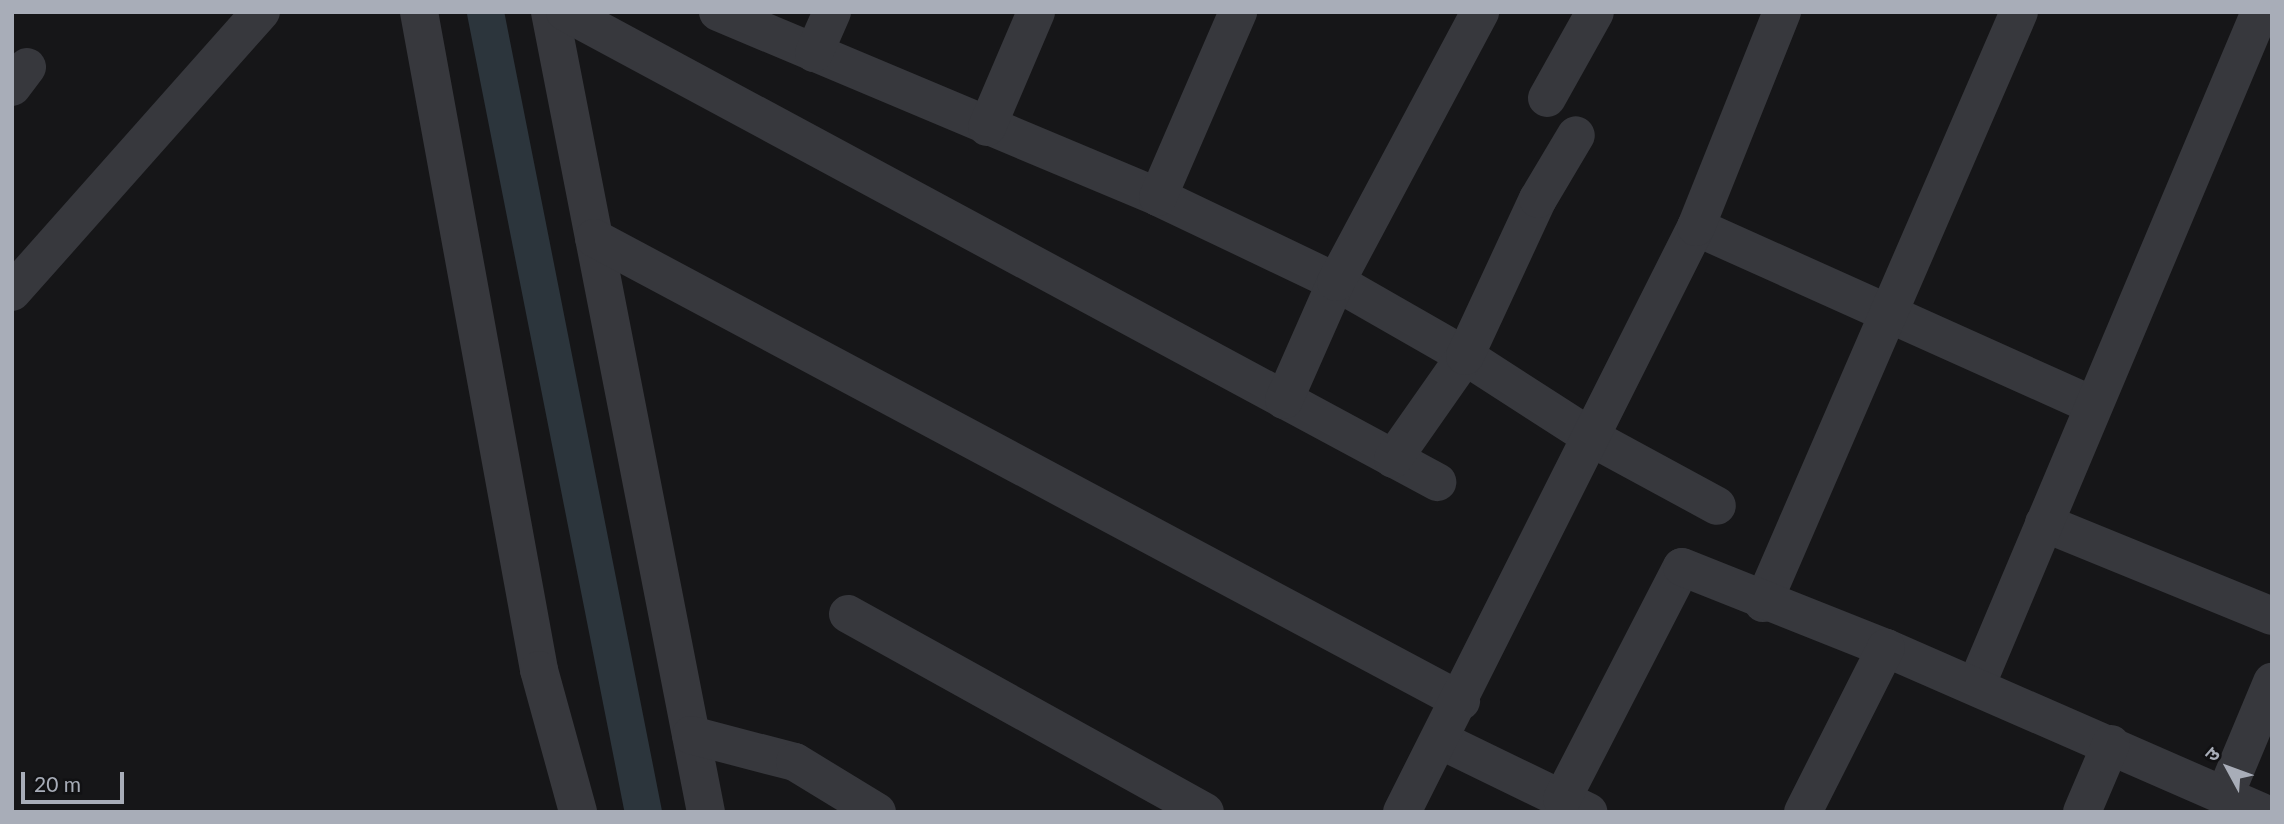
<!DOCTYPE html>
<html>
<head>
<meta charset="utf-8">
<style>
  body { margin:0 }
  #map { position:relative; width:2284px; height:824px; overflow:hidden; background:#161618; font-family:Lato,"Noto Sans Devanagari",sans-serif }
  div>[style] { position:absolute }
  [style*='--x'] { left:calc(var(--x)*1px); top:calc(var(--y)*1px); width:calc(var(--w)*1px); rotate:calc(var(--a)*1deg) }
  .canal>* { height:37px; margin:-18.5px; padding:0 18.5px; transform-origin:18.5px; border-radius:18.5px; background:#2c353c }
  .minor>* { height:38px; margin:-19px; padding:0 19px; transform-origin:19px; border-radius:19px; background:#37383d }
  span { translate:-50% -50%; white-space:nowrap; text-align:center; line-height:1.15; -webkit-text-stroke:5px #111113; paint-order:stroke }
  .frame { position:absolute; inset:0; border:14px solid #a8adb8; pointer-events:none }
  .north { position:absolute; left:2193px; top:733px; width:70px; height:70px; -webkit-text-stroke:5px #111113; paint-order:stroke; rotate:311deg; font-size:19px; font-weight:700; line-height:28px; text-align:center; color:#a8adb8 }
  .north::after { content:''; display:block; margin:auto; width:24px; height:32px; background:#a8adb8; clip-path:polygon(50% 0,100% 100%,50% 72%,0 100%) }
  .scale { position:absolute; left:21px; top:772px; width:103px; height:32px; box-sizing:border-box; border:4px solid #a8adb8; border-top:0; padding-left:9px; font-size:21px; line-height:24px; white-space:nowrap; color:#a8adb8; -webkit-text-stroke:5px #111113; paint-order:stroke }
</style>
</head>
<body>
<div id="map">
  <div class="canal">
    <i style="--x:485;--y:12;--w:815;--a:78.83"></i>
  </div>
  <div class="minor">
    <i style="--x:419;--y:12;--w:669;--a:79.66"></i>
    <i style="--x:539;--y:670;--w:147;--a:74.6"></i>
    <i style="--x:550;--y:12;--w:815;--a:78.97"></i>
    <i style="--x:565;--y:12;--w:991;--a:28.32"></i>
    <i style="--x:718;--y:12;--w:477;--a:22.8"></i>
    <i style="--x:1158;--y:197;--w:197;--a:25.5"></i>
    <i style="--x:1336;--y:282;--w:149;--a:29.8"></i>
    <i style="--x:1465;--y:356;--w:151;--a:32.8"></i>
    <i style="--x:1592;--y:438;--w:142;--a:28.5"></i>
    <i style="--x:814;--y:53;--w:45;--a:-66.3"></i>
    <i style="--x:12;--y:87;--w:25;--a:-53"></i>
    <i style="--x:1547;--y:98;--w:98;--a:-60.8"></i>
    <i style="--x:987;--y:127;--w:125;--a:-66.9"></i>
    <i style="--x:1158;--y:197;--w:202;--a:-66.6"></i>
    <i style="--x:1696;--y:227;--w:434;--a:24.2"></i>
    <i style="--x:594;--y:238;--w:983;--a:28.1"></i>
    <i style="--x:12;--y:292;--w:375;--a:-48.4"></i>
    <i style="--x:1284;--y:400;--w:129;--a:-66.2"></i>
    <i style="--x:1336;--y:282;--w:306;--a:-61.9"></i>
    <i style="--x:1393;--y:459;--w:126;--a:-55"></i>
    <i style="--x:1465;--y:356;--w:173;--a:-65.1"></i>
    <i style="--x:1538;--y:199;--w:74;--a:-59.3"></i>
    <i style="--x:2044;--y:523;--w:246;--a:22.2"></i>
    <i style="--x:1763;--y:603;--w:644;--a:-66.58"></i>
    <i style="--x:848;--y:614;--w:408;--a:29"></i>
    <i style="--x:1976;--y:686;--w:731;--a:-67.15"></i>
    <i style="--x:691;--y:735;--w:107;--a:14.6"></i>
    <i style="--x:795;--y:762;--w:96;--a:31.4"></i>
    <i style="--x:1440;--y:740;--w:165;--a:25.9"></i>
    <i style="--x:2224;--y:797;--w:125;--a:-67.3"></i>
    <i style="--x:1562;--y:799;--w:261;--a:-62.7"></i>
    <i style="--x:1682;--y:567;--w:219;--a:21.7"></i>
    <i style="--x:1886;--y:648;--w:409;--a:23.6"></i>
    <i style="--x:1402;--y:812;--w:655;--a:-63.32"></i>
    <i style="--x:1696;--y:227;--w:232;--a:-68.2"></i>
    <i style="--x:1803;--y:812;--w:184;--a:-63.2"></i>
    <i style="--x:2082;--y:812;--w:74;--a:-66.9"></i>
  </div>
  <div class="frame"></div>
  <div class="north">उ</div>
  <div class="scale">20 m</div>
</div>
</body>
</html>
